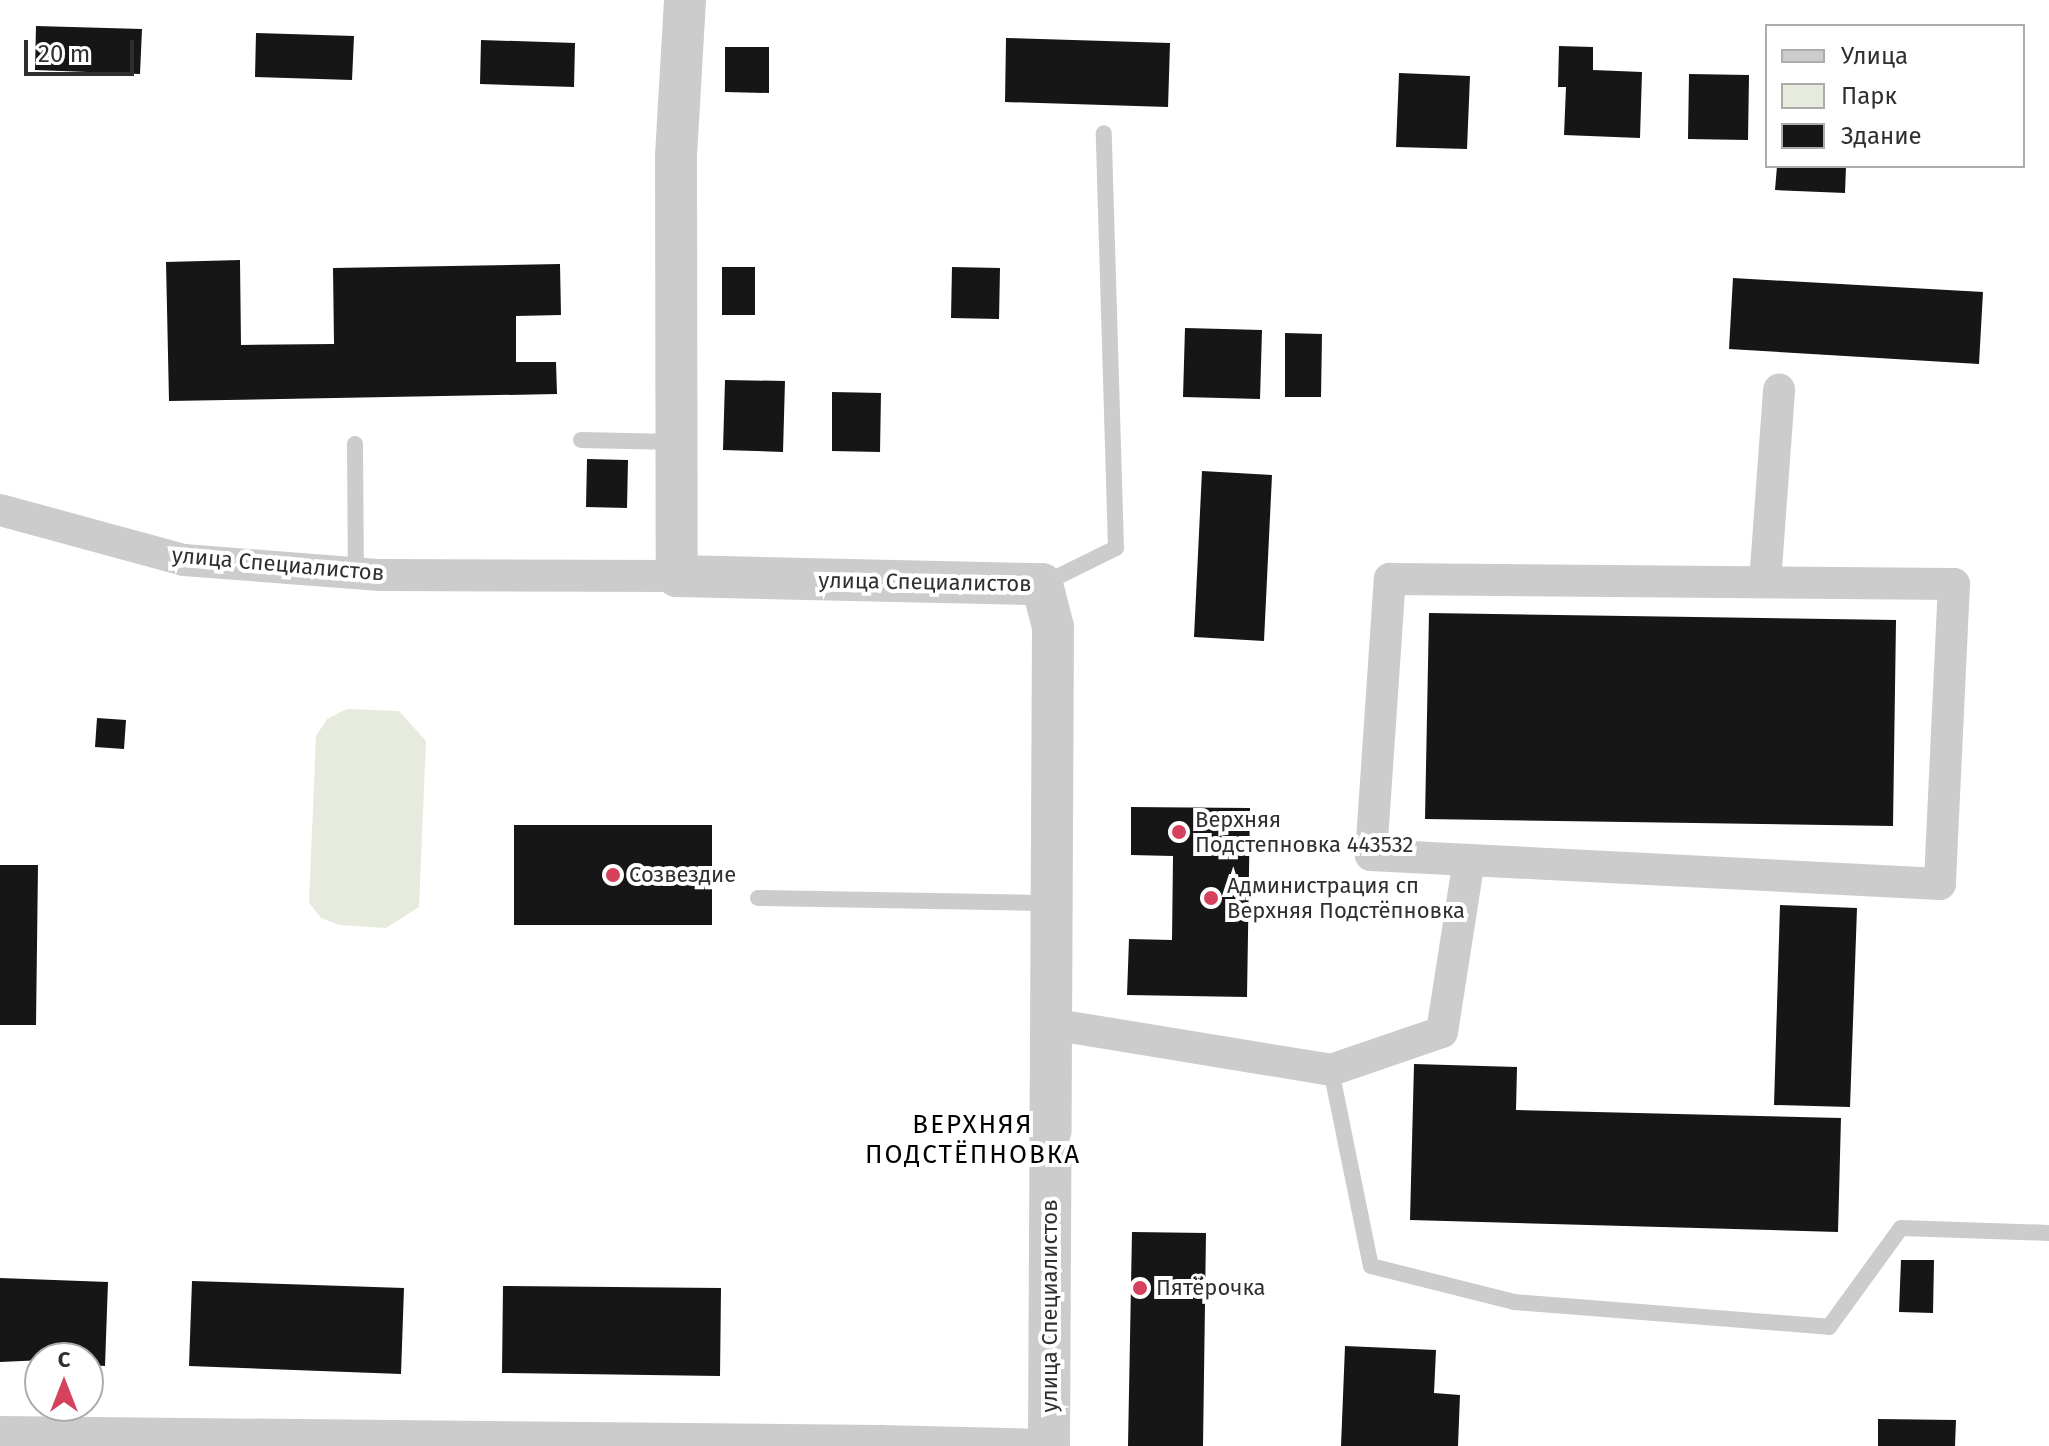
<!DOCTYPE html>
<html>
<head>
<meta charset="utf-8">
<style>
  body { margin:0 }
  #map { position:relative; width:2049px; height:1446px; overflow:hidden; background:#fff; font-family:"Fira Sans",sans-serif }
  div>[style] { position:absolute }
  [style*='--x'] { left:calc(var(--x)*1px); top:calc(var(--y)*1px); width:calc(var(--w)*1px); rotate:calc(var(--a)*1deg) }
  .green>* { inset:0; background:#e6ebde }
  .building>* { inset:0; background:#161616 }
  .service>* { height:16px; margin:-8px; padding:0 8px; transform-origin:8px; border-radius:8px; background:#ccc }
  .minor>* { height:32px; margin:-16px; padding:0 16px; transform-origin:16px; border-radius:16px; background:#ccc }
  .tertiary>* { height:42px; margin:-21px; padding:0 21px; transform-origin:21px; border-radius:21px; background:#ccc }
  .dots>* { width:22px; height:22px; translate:-50% -50%; box-sizing:border-box; border:4px solid #fff; border-radius:50% }
  span { translate:-50% -50%; white-space:nowrap; text-align:center; line-height:1.15; -webkit-text-stroke:8px #fff; paint-order:stroke }
  .street-label { font-size:22px; color:#2f2f2f }
  .poi-label { font-size:22px; color:#2f2f2f }
  .left { translate:0 -50%; text-align:left }
  .quarter-label { font-size:26px; color:#000; letter-spacing:2px }
  .legend { position:absolute; left:1765px; top:24px; width:260px; height:144px; box-sizing:border-box; background:#fff; border:2px solid #acacac; margin:0; padding:10px 14px; list-style:none; font-size:24px; color:#2f2f2f }
  .legend li { display:flex; align-items:center; gap:16px; height:40px }
  .legend b { width:40px; border:2px solid #acacac }
  .north { position:absolute; left:24px; top:1342px; width:80px; height:80px; box-sizing:border-box; background:#fff; border:2px solid #acacac; border-radius:50%; rotate:0deg; font-size:22px; font-weight:700; line-height:32px; text-align:center; color:#2f2f2f }
  .north::after { content:''; display:block; margin:auto; width:28px; height:36px; background:#d6425b; clip-path:polygon(50% 0,100% 100%,50% 72%,0 100%) }
  .scale { position:absolute; left:24px; top:40px; width:110px; height:36px; box-sizing:border-box; border:4px solid #2f2f2f; border-top:0; padding-left:10px; font-size:24px; line-height:28px; white-space:nowrap; color:#2f2f2f; -webkit-text-stroke:6px #fff; paint-order:stroke }
</style>
</head>
<body>
<div id="map">
  <div class="green">
    <i style="clip-path:polygon(347px 709px,399px 711px,426px 741px,419px 907px,386px 928px,339px 925px,321px 918px,309px 903px,316px 736px,327px 719px)"></i>
  </div>
  <div class="building">
    <i style="clip-path:polygon(36px 26px,142px 29px,140px 74px,35px 70px)"></i>
    <i style="clip-path:polygon(256px 33px,354px 36px,352px 80px,255px 77px)"></i>
    <i style="clip-path:polygon(1006px 38px,1170px 43px,1168px 107px,1005px 102px)"></i>
    <i style="clip-path:polygon(481px 40px,575px 43px,574px 87px,480px 84px)"></i>
    <i style="clip-path:polygon(1559px 46px,1593px 47px,1593px 70px,1642px 72px,1640px 138px,1564px 135px,1566px 87px,1558px 87px)"></i>
    <i style="clip-path:polygon(725px 47px,769px 47px,769px 93px,725px 92px)"></i>
    <i style="clip-path:polygon(1399px 73px,1470px 76px,1467px 149px,1396px 147px)"></i>
    <i style="clip-path:polygon(1689px 74px,1749px 75px,1748px 140px,1688px 139px)"></i>
    <i style="clip-path:polygon(1777px 166px,1846px 166px,1845px 193px,1775px 190px)"></i>
    <i style="clip-path:polygon(240px 260px,241px 345px,334px 344px,333px 268px,560px 264px,561px 315px,516px 316px,516px 362px,556px 362px,557px 394px,169px 401px,166px 262px)"></i>
    <i style="clip-path:polygon(722px 267px,755px 267px,755px 315px,722px 315px)"></i>
    <i style="clip-path:polygon(952px 267px,1000px 268px,999px 319px,951px 318px)"></i>
    <i style="clip-path:polygon(1733px 278px,1983px 292px,1979px 364px,1729px 349px)"></i>
    <i style="clip-path:polygon(1185px 328px,1262px 330px,1260px 399px,1183px 397px)"></i>
    <i style="clip-path:polygon(1285px 333px,1322px 334px,1321px 397px,1285px 397px)"></i>
    <i style="clip-path:polygon(725px 380px,785px 381px,783px 452px,723px 450px)"></i>
    <i style="clip-path:polygon(832px 392px,881px 393px,880px 452px,832px 451px)"></i>
    <i style="clip-path:polygon(587px 459px,628px 460px,627px 508px,586px 507px)"></i>
    <i style="clip-path:polygon(1202px 471px,1272px 475px,1264px 641px,1194px 637px)"></i>
    <i style="clip-path:polygon(1429px 613px,1896px 620px,1893px 826px,1425px 819px)"></i>
    <i style="clip-path:polygon(97px 718px,126px 720px,124px 749px,95px 747px)"></i>
    <i style="clip-path:polygon(1131px 807px,1250px 808px,1247px 997px,1127px 995px,1129px 939px,1172px 940px,1173px 856px,1131px 855px)"></i>
    <i style="clip-path:polygon(514px 825px,712px 825px,712px 925px,514px 925px)"></i>
    <i style="clip-path:polygon(0 865px,38px 865px,36px 1025px,0 1025px)"></i>
    <i style="clip-path:polygon(1780px 905px,1857px 908px,1850px 1107px,1774px 1105px)"></i>
    <i style="clip-path:polygon(1414px 1064px,1517px 1067px,1516px 1110px,1841px 1118px,1838px 1232px,1410px 1220px)"></i>
    <i style="clip-path:polygon(1132px 1232px,1206px 1233px,1203px 1446px,1128px 1446px)"></i>
    <i style="clip-path:polygon(1901px 1260px,1934px 1260px,1933px 1313px,1899px 1312px)"></i>
    <i style="clip-path:polygon(0 1278px,108px 1282px,105px 1366px,88px 1365px,88px 1358px,0 1362px)"></i>
    <i style="clip-path:polygon(192px 1281px,404px 1288px,401px 1374px,189px 1366px)"></i>
    <i style="clip-path:polygon(503px 1286px,721px 1288px,720px 1376px,502px 1373px)"></i>
    <i style="clip-path:polygon(1345px 1346px,1436px 1350px,1434px 1393px,1460px 1395px,1458px 1446px,1341px 1446px)"></i>
    <i style="clip-path:polygon(1878px 1419px,1956px 1420px,1955px 1446px,1878px 1446px)"></i>
  </div>
  <div class="service">
    <i style="--x:581;--y:440;--w:93;--a:1.2"></i>
    <i style="--x:355;--y:444;--w:129;--a:89.6"></i>
    <i style="--x:1043;--y:584;--w:81;--a:-26.3"></i>
    <i style="--x:1116;--y:548;--w:415;--a:-91.7"></i>
    <i style="--x:758;--y:898;--w:294;--a:1"></i>
    <i style="--x:1331;--y:1070;--w:200;--a:78.5"></i>
    <i style="--x:1371;--y:1266;--w:147;--a:14.1"></i>
    <i style="--x:1514;--y:1302;--w:316;--a:4.5"></i>
    <i style="--x:1829;--y:1327;--w:122;--a:-54"></i>
    <i style="--x:1901;--y:1228;--w:148;--a:1.9"></i>
  </div>
  <div class="minor">
    <i style="--x:0;--y:510;--w:191;--a:15.2"></i>
    <i style="--x:184;--y:560;--w:197;--a:4.4"></i>
    <i style="--x:380;--y:575;--w:297;--a:0.2"></i>
    <i style="--x:1390;--y:579;--w:564;--a:0.51"></i>
    <i style="--x:1954;--y:584;--w:300;--a:92.7"></i>
    <i style="--x:1940;--y:884;--w:570;--a:-177.08"></i>
    <i style="--x:1371;--y:855;--w:277;--a:-86.1"></i>
    <i style="--x:1765;--y:582;--w:193;--a:-85.8"></i>
    <i style="--x:1051;--y:1024;--w:284;--a:9.3"></i>
    <i style="--x:1331;--y:1070;--w:117;--a:-18.9"></i>
    <i style="--x:1442;--y:1032;--w:174;--a:-81.1"></i>
    <i style="--x:0;--y:1432;--w:880;--a:0.59"></i>
    <i style="--x:877;--y:1446;--w:6;--a:-59"></i>
    <i style="--x:880;--y:1441;--w:169;--a:1.4"></i>
  </div>
  <div class="tertiary">
    <i style="--x:685;--y:0;--w:157;--a:93.3"></i>
    <i style="--x:676;--y:157;--w:419;--a:89.9"></i>
    <i style="--x:677;--y:576;--w:365;--a:1.3"></i>
    <i style="--x:1042;--y:584;--w:44;--a:75.7"></i>
    <i style="--x:1053;--y:627;--w:819;--a:90.28"></i>
  </div>
  <div class="dots">
    <i style="left:1179px;top:832px;background:#d6425b"></i>
    <i style="left:613px;top:875px;background:#d6425b"></i>
    <i style="left:1211px;top:898px;background:#d6425b"></i>
    <i style="left:1140px;top:1288px;background:#d6425b"></i>
  </div>
  <div class="street-label">
    <span style="left:278px;top:564px;rotate:5deg">улица Специалистов</span>
    <span style="left:925px;top:582px;rotate:1deg">улица Специалистов</span>
    <span style="left:1050px;top:1306px;rotate:-90deg">улица Специалистов</span>
  </div>
  <div class="poi-label">
    <span class="left" style="left:1195px;top:832px">Верхняя<br>Подстепновка 443532</span>
    <span class="left" style="left:629px;top:875px">Созвездие</span>
    <span class="left" style="left:1227px;top:898px">Администрация сп<br>Верхняя Подстёпновка</span>
    <span class="left" style="left:1156px;top:1288px">Пятёрочка</span>
  </div>
  <div class="quarter-label">
    <span style="left:973px;top:1140px">ВЕРХНЯЯ<br>ПОДСТЁПНОВКА</span>
  </div>
  <ul class="legend">
  <li><b style="height:10px;background:#ccc"></b>Улица</li>
  <li><b style="height:22px;background:#e6ebde"></b>Парк</li>
  <li><b style="height:22px;background:#161616"></b>Здание</li>
  </ul>
  <div class="north">С</div>
  <div class="scale">20 m</div>
</div>
</body>
</html>
